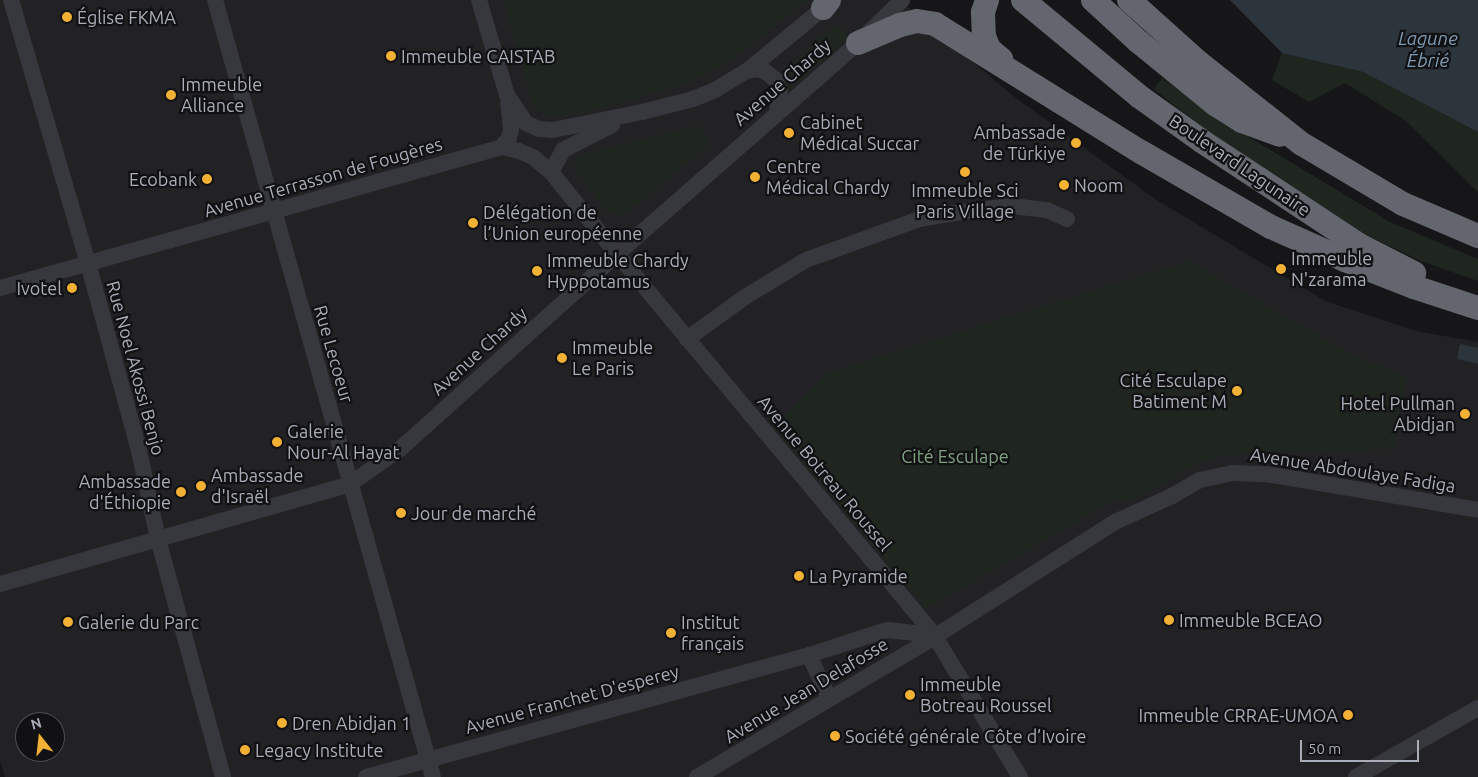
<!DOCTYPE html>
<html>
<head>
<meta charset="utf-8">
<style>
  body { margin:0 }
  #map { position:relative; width:1478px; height:777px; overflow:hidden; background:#161618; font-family:Ubuntu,sans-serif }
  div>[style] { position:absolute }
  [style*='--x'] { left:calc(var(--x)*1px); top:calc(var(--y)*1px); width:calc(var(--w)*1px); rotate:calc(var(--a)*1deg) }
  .built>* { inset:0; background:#222225 }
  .green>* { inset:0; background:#1e261f }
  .water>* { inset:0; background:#2c353c }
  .minor>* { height:16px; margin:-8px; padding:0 8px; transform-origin:8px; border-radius:8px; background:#37383d }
  .highway>* { height:24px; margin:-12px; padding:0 12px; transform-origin:12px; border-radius:12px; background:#63666e }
  .dots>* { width:14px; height:14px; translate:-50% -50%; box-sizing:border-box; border:2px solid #111113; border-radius:50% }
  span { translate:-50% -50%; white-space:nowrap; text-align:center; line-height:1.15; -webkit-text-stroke:4.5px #111113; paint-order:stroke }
  .poi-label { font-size:18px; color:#a8adb8 }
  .left { translate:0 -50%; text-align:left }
  .right { translate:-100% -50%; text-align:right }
  .street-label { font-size:18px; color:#a8adb8 }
  .park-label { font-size:18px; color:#7fa381 }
  .water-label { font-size:19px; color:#7f9bb3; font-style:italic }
  .north { position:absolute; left:15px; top:712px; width:50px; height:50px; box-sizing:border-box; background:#111113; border:1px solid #4d4f55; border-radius:50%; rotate:344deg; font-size:14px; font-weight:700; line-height:20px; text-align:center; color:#a8adb8 }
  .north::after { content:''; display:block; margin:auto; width:18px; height:22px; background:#f2b134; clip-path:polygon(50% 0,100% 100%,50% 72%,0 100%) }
  .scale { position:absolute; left:1300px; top:740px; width:119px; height:22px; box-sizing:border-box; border:2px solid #a8adb8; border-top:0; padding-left:6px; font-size:15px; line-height:18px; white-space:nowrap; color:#a8adb8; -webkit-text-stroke:4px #111113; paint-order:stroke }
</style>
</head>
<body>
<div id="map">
  <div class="built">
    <i style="clip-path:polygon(evenodd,0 0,900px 0,1012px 95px,1155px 199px,1325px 301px,1416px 331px,1478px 342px,1478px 777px,5px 777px,0 760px,0 0,25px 722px,55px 722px,55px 752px,25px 752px,25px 722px)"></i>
  </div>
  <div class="green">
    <i style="clip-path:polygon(503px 0,807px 0,729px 62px,692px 82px,583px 113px,549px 116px,538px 111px,532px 103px)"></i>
    <i style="clip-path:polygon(836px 24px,849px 38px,789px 90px,777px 75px)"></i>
    <i style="clip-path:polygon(1282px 53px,1363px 72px,1478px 132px,1478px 192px,1406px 121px,1345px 83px,1309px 102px,1272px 80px)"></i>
    <i style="clip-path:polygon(1162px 78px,1219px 119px,1390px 222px,1478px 259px,1478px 281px,1421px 261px,1362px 233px,1209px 133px,1154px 89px)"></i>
    <i style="clip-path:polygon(699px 125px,709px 145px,626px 214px,620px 215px,607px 213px,574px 167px,575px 161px,581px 155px)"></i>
    <i style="clip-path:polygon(1189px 261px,1350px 353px,1407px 377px,1393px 449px,1241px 454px,1216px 457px,1192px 467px,1129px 502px,1116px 499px,926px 609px,773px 428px,829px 372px)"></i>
  </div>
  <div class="water">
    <i style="clip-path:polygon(1230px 0,1478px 0,1478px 132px,1363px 72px,1282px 53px)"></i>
    <i style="clip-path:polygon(1460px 344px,1478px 348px,1478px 364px,1457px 359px)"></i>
  </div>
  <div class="minor">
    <i style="--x:11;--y:0;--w:274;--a:73.7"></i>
    <i style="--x:88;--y:263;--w:195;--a:74.8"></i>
    <i style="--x:139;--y:451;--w:90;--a:77.8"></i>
    <i style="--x:158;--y:539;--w:247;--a:74.7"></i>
    <i style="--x:215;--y:0;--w:807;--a:74.33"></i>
    <i style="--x:479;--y:0;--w:99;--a:73.6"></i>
    <i style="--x:507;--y:95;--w:34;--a:56"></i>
    <i style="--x:526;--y:123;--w:14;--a:25"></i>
    <i style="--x:539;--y:129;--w:14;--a:4"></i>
    <i style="--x:553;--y:130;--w:91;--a:-11.4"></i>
    <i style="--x:642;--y:112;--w:53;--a:-14.3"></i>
    <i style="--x:693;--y:99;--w:24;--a:-22"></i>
    <i style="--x:715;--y:90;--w:37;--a:-31"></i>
    <i style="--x:747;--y:71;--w:110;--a:-39.5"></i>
    <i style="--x:747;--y:71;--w:10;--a:-11"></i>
    <i style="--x:757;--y:69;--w:9;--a:18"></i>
    <i style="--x:766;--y:72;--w:13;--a:39"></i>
    <i style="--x:776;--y:80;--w:14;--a:73"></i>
    <i style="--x:780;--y:93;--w:19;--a:99"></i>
    <i style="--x:502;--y:147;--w:11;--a:-52"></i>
    <i style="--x:509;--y:138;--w:9;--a:-77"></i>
    <i style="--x:511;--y:129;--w:27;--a:-96"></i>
    <i style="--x:551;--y:172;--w:25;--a:-61"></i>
    <i style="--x:563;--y:150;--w:55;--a:-27"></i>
    <i style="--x:0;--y:288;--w:521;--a:-15.69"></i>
    <i style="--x:502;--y:147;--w:17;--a:13"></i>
    <i style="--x:519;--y:151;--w:15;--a:23"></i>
    <i style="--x:533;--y:157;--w:23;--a:40"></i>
    <i style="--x:551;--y:172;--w:105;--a:51.2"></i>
    <i style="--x:617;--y:254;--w:496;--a:50.2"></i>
    <i style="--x:934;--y:635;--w:166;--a:58.8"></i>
    <i style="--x:687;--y:339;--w:72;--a:-35.9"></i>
    <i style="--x:745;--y:297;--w:71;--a:-31.2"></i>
    <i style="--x:806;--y:260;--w:120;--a:-19.9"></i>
    <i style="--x:919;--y:219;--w:56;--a:-9.3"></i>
    <i style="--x:974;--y:210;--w:39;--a:-6"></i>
    <i style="--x:1013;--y:206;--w:34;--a:7"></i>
    <i style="--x:1047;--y:210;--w:22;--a:24"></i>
    <i style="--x:0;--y:584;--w:364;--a:-15.9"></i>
    <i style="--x:350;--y:484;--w:61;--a:-35"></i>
    <i style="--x:400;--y:449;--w:292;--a:-41.9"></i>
    <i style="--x:617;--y:254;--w:320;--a:-41.2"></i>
    <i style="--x:858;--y:43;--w:62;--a:-44.3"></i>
    <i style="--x:809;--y:655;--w:47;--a:65.1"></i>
    <i style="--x:366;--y:777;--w:459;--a:-15.4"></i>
    <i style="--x:809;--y:655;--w:82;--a:-17.8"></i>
    <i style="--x:887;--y:630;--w:47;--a:6.1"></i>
    <i style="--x:697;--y:777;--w:262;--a:-30.5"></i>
    <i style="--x:923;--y:644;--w:227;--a:-32.4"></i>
    <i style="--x:1115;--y:522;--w:63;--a:-24.5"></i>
    <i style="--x:1172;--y:496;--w:32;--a:-30"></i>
    <i style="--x:1200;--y:480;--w:33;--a:-12"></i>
    <i style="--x:1232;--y:473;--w:34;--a:2"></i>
    <i style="--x:1266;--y:474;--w:215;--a:9.6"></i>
    <i style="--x:1356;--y:777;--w:140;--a:-29.5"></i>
  </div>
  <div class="highway">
    <i style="--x:987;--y:0;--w:13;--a:108"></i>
    <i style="--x:983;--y:12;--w:24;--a:88"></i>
    <i style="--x:984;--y:36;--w:14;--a:69"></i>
    <i style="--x:989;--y:49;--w:16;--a:40"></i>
    <i style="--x:1023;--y:0;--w:152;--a:39.7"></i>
    <i style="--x:1140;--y:97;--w:77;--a:35.5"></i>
    <i style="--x:1203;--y:142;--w:187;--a:33.4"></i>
    <i style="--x:1359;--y:245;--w:62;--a:27"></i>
    <i style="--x:1093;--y:0;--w:62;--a:42.4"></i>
    <i style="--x:1139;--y:42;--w:98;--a:39.2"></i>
    <i style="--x:1215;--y:104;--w:32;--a:32"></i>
    <i style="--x:1242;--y:121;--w:40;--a:20.2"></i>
    <i style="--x:1129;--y:0;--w:93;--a:41.9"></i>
    <i style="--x:1198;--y:62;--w:132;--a:38.3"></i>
    <i style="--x:1302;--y:144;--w:117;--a:30.7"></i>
    <i style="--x:1403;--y:204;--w:82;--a:23.1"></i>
    <i style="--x:823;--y:8;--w:10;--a:-53"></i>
    <i style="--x:858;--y:43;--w:46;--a:-23.2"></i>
    <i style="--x:900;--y:25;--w:17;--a:-13"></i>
    <i style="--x:917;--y:21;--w:18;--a:9"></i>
    <i style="--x:935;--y:24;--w:243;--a:31.9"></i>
    <i style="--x:1141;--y:152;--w:150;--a:30"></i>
    <i style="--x:1271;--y:227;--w:81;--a:24"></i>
    <i style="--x:1345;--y:260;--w:74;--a:21.4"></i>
    <i style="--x:1414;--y:287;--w:67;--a:18.2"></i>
  </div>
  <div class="dots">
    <i style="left:67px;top:17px;background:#f2b134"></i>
    <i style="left:391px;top:56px;background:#f2b134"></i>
    <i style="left:171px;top:95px;background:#f2b134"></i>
    <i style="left:789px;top:133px;background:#f2b134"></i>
    <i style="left:1076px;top:143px;background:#f2b134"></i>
    <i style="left:965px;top:172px;background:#f2b134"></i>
    <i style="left:755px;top:177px;background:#f2b134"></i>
    <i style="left:207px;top:179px;background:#f2b134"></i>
    <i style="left:1064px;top:185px;background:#f2b134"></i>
    <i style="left:473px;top:223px;background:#f2b134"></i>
    <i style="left:1281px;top:269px;background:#f2b134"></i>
    <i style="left:537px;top:271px;background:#f2b134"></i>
    <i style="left:72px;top:288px;background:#f2b134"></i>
    <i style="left:562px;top:358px;background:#f2b134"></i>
    <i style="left:1237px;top:391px;background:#f2b134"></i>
    <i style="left:1465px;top:414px;background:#f2b134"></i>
    <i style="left:277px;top:442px;background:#f2b134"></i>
    <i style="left:201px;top:486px;background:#f2b134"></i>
    <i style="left:181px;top:492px;background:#f2b134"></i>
    <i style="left:401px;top:513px;background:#f2b134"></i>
    <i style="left:799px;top:576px;background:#f2b134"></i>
    <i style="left:1169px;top:620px;background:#f2b134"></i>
    <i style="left:68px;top:622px;background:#f2b134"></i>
    <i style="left:671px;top:633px;background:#f2b134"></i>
    <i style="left:910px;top:695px;background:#f2b134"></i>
    <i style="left:1348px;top:715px;background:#f2b134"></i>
    <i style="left:282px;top:723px;background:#f2b134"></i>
    <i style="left:835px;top:736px;background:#f2b134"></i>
    <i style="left:245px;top:750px;background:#f2b134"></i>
  </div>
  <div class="poi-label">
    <span class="left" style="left:77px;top:17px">Église FKMA</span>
    <span class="left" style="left:401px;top:56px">Immeuble CAISTAB</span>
    <span class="left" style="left:181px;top:95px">Immeuble<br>Alliance</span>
    <span class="left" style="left:800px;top:133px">Cabinet<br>Médical Succar</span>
    <span class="right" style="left:1066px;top:143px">Ambassade<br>de Türkiye</span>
    <span class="left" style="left:766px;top:177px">Centre<br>Médical Chardy</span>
    <span class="right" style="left:197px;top:179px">Ecobank</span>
    <span class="left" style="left:1074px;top:185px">Noom</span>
    <span style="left:965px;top:201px">Immeuble Sci<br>Paris Village</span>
    <span class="left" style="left:483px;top:223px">Délégation de<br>l’Union européenne</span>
    <span class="left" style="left:1291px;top:269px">Immeuble<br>N'zarama</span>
    <span class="left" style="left:547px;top:271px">Immeuble Chardy<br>Hyppotamus</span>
    <span class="right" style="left:62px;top:288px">Ivotel</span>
    <span class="left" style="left:572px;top:358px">Immeuble<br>Le Paris</span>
    <span class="right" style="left:1227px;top:391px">Cité Esculape<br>Batiment M</span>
    <span class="right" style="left:1455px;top:414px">Hotel Pullman<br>Abidjan</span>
    <span class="left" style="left:287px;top:442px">Galerie<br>Nour-Al Hayat</span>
    <span class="left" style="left:211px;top:486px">Ambassade<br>d'Israël</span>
    <span class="right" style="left:171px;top:492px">Ambassade<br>d'Éthiopie</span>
    <span class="left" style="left:411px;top:513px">Jour de marché</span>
    <span class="left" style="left:809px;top:576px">La Pyramide</span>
    <span class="left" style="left:1179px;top:620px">Immeuble BCEAO</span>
    <span class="left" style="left:78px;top:622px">Galerie du Parc</span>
    <span class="left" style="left:681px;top:633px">Institut<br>français</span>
    <span class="left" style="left:920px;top:695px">Immeuble<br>Botreau Roussel</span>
    <span class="right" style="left:1338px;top:715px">Immeuble CRRAE-UMOA</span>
    <span class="left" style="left:292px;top:723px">Dren Abidjan 1</span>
    <span class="left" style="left:845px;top:736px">Société générale Côte d’Ivoire</span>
    <span class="left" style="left:255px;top:750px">Legacy Institute</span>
  </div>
  <div class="street-label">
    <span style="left:782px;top:82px;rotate:-41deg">Avenue Chardy</span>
    <span style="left:1240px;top:165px;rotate:34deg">Boulevard Lagunaire</span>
    <span style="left:323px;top:177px;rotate:-16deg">Avenue Terrasson de Fougères</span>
    <span style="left:479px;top:351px;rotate:-42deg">Avenue Chardy</span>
    <span style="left:334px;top:354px;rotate:74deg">Rue Lecoeur</span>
    <span style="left:136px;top:368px;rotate:75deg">Rue Noel Akossi Benjo</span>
    <span style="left:1353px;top:470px;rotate:9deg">Avenue Abdoulaye Fadiga</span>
    <span style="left:825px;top:473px;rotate:50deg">Avenue Botreau Roussel</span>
    <span style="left:806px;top:690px;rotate:-31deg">Avenue Jean Delafosse</span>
    <span style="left:572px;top:699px;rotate:-15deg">Avenue Franchet D'esperey</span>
  </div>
  <div class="park-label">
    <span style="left:955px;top:456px">Cité Esculape</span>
  </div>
  <div class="water-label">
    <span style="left:1428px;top:50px">Lagune<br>Ébrié</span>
  </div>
  <div class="north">N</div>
  <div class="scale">50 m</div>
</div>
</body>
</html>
